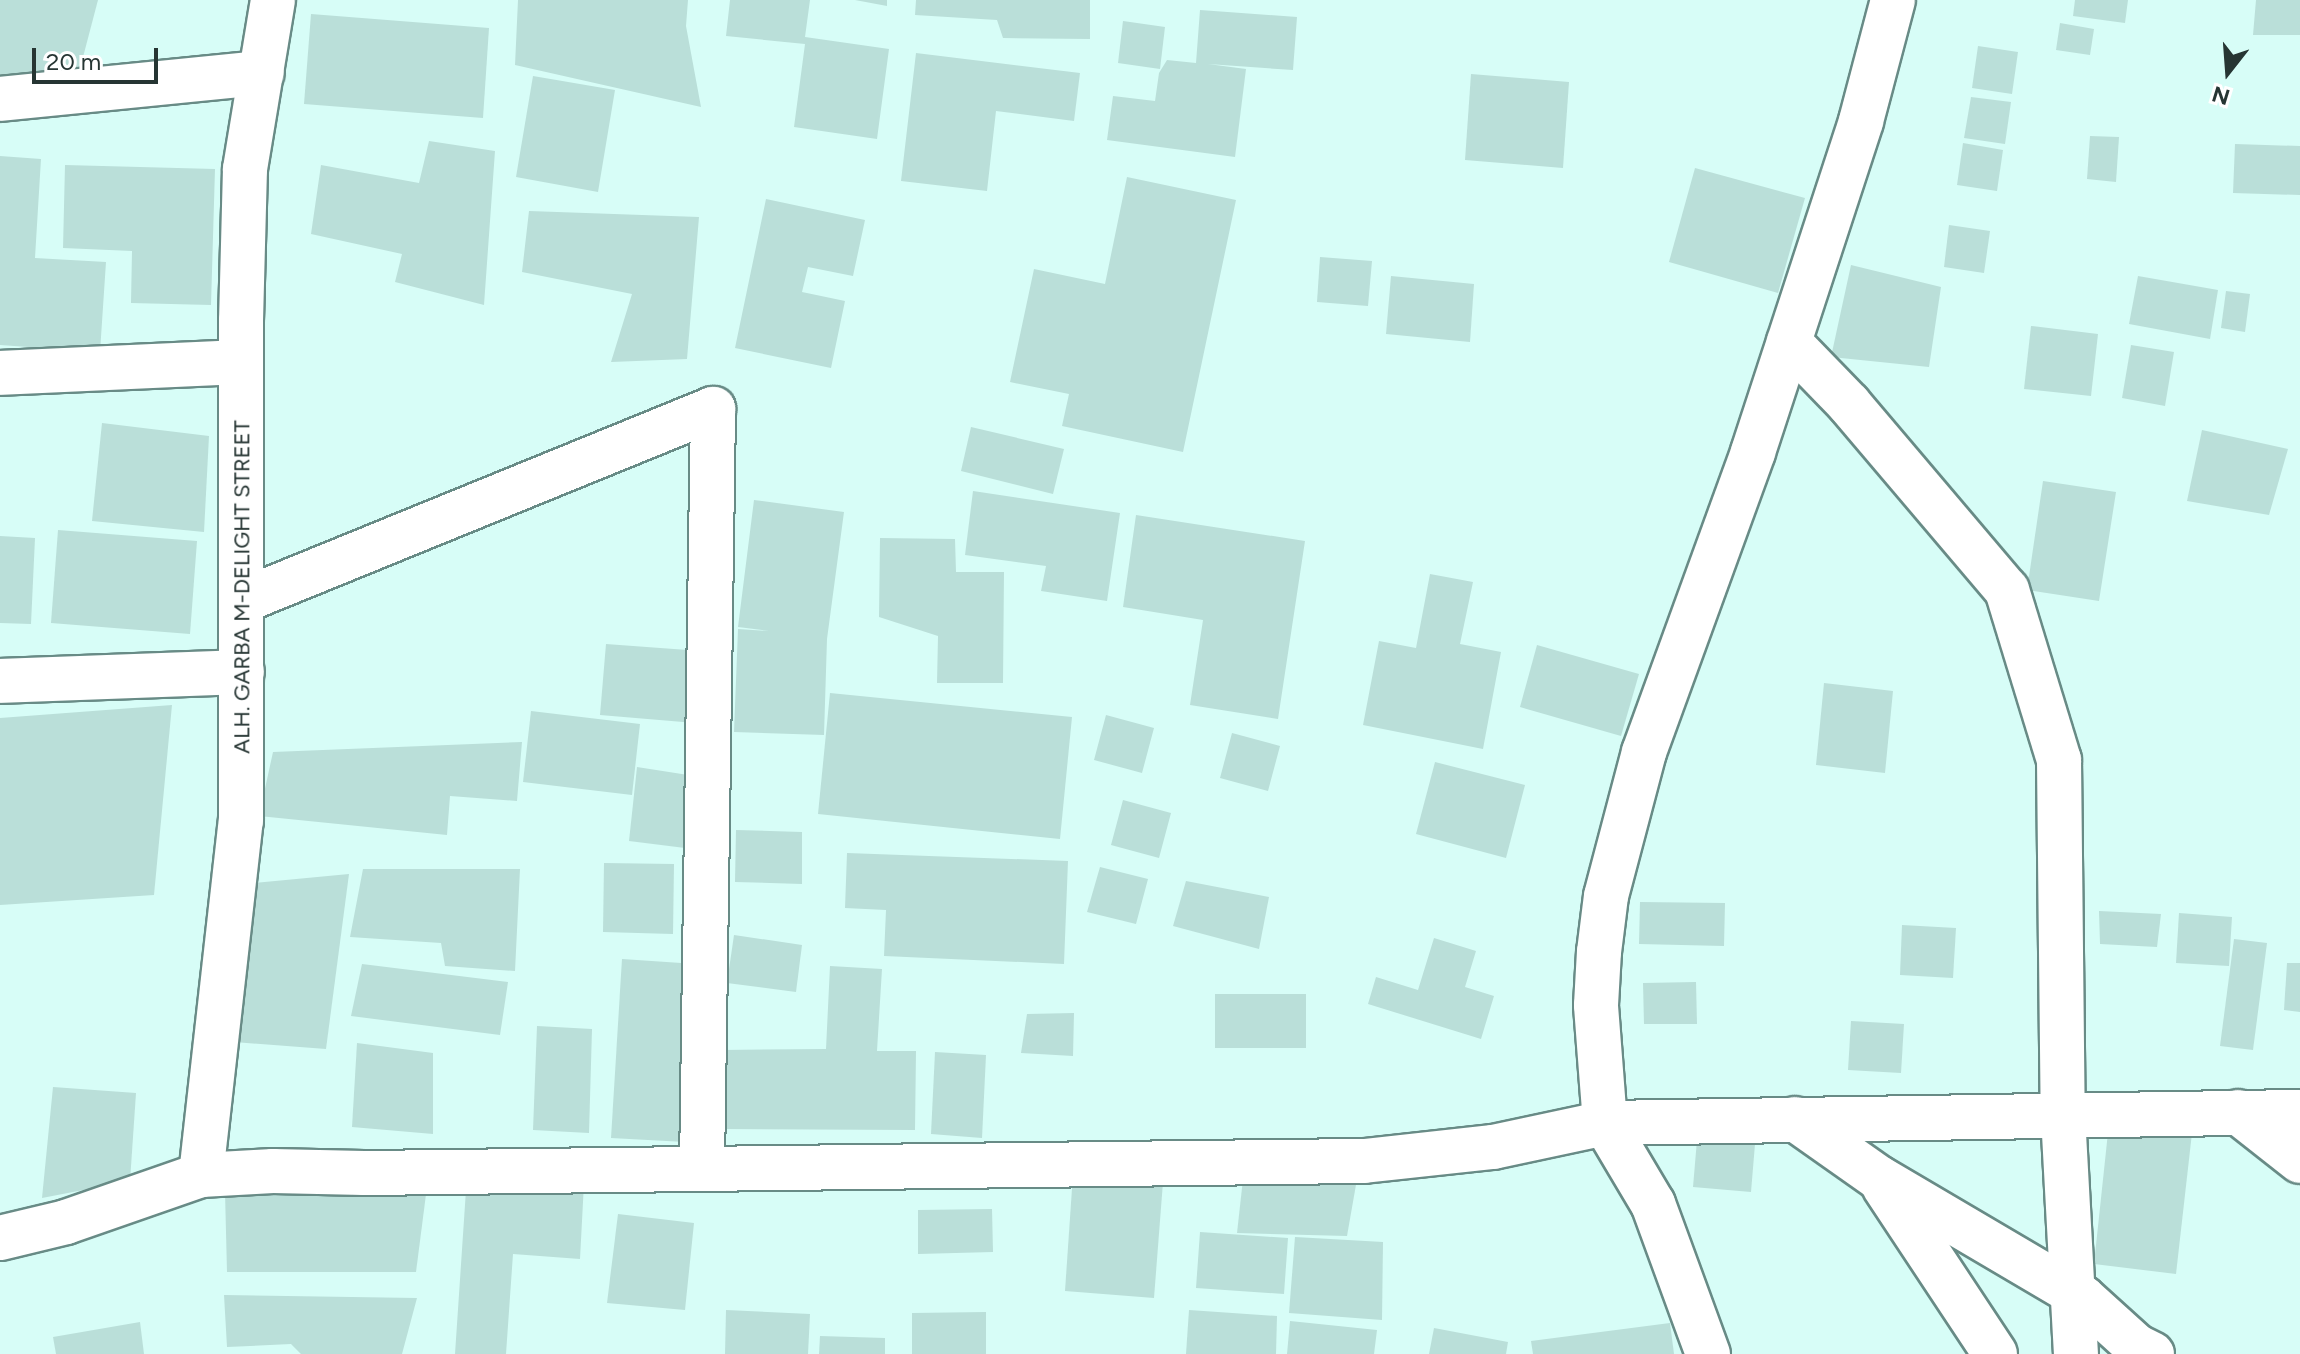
<!DOCTYPE html>
<html>
<head>
<meta charset="utf-8">
<style>
  body { margin:0 }
  #map { position:relative; width:2300px; height:1354px; overflow:hidden; background:#d7fdf7; font-family:Figtree,sans-serif }
  div>[style] { position:absolute }
  [style*='--x'] { left:calc(var(--x)*1px); top:calc(var(--y)*1px); width:calc(var(--w)*1px); rotate:calc(var(--a)*1deg) }
  .building>* { inset:0; background:#badfd9 }
  .roads { filter:drop-shadow(2px 0 #688b86) drop-shadow(-2px 0 #688b86) drop-shadow(0 2px #688b86) drop-shadow(0 -2px #688b86) }
  .minor>* { height:44px; margin:-22px; padding:0 22px; transform-origin:22px; border-radius:22px; background:#fff }
  span { translate:-50% -50%; white-space:nowrap; text-align:center; line-height:1.15; -webkit-text-stroke:6px #fff; paint-order:stroke }
  .street-label { font-size:22px; color:#263533 }
  .north { position:absolute; left:2188px; top:32px; width:80px; height:80px; -webkit-text-stroke:6px #fff; paint-order:stroke; rotate:197deg; font-size:22px; font-weight:700; line-height:32px; text-align:center; color:#263533 }
  .north::after { content:''; display:block; margin:auto; width:28px; height:36px; background:#263533; clip-path:polygon(50% 0,100% 100%,50% 72%,0 100%) }
  .scale { position:absolute; left:32px; top:48px; width:126px; height:36px; box-sizing:border-box; border:4px solid #263533; border-top:0; padding-left:10px; font-size:24px; line-height:28px; white-space:nowrap; color:#263533; -webkit-text-stroke:6px #fff; paint-order:stroke }
</style>
</head>
<body>
<div id="map">
  <div class="building">
    <i style="clip-path:polygon(0 0,98px 0,77px 80px,0 78px)"></i>
    <i style="clip-path:polygon(518px 0,688px 0,686px 26px,701px 107px,515px 65px)"></i>
    <i style="clip-path:polygon(730px 0,810px 0,805px 37px,889px 49px,877px 139px,794px 127px,805px 44px,726px 36px)"></i>
    <i style="clip-path:polygon(855px 0,887px 0,887px 6px)"></i>
    <i style="clip-path:polygon(916px 0,1090px 0,1090px 39px,1003px 38px,997px 20px,915px 15px)"></i>
    <i style="clip-path:polygon(2075px 0,2128px 0,2125px 23px,2073px 16px)"></i>
    <i style="clip-path:polygon(2256px 0,2300px 0,2300px 35px,2253px 35px)"></i>
    <i style="clip-path:polygon(1200px 10px,1297px 17px,1293px 70px,1208px 64px,1246px 69px,1235px 157px,1107px 140px,1113px 96px,1155px 101px,1159px 73px,1167px 60px,1196px 63px)"></i>
    <i style="clip-path:polygon(311px 14px,489px 28px,483px 118px,304px 104px)"></i>
    <i style="clip-path:polygon(1123px 21px,1165px 27px,1160px 69px,1118px 63px)"></i>
    <i style="clip-path:polygon(2060px 23px,2094px 29px,2090px 55px,2056px 50px)"></i>
    <i style="clip-path:polygon(1978px 46px,2018px 52px,2012px 94px,1972px 88px)"></i>
    <i style="clip-path:polygon(916px 53px,1080px 73px,1074px 121px,996px 111px,987px 191px,901px 181px)"></i>
    <i style="clip-path:polygon(1471px 74px,1569px 82px,1563px 168px,1465px 160px)"></i>
    <i style="clip-path:polygon(533px 76px,615px 90px,598px 192px,516px 177px)"></i>
    <i style="clip-path:polygon(1971px 97px,2011px 102px,2005px 144px,1964px 138px)"></i>
    <i style="clip-path:polygon(2090px 136px,2119px 137px,2116px 182px,2087px 179px)"></i>
    <i style="clip-path:polygon(429px 141px,495px 151px,484px 305px,395px 282px,402px 254px,311px 234px,321px 165px,419px 183px)"></i>
    <i style="clip-path:polygon(1963px 143px,2003px 150px,1997px 191px,1957px 185px)"></i>
    <i style="clip-path:polygon(2235px 144px,2300px 146px,2300px 195px,2233px 193px)"></i>
    <i style="clip-path:polygon(0 156px,41px 159px,35px 258px,106px 262px,100px 352px,0 345px)"></i>
    <i style="clip-path:polygon(65px 165px,215px 169px,211px 305px,131px 303px,132px 251px,63px 248px)"></i>
    <i style="clip-path:polygon(1695px 168px,1805px 198px,1778px 293px,1669px 262px)"></i>
    <i style="clip-path:polygon(1127px 177px,1236px 200px,1183px 452px,1062px 426px,1069px 394px,1010px 382px,1034px 269px,1105px 284px)"></i>
    <i style="clip-path:polygon(766px 199px,865px 220px,853px 276px,808px 267px,802px 292px,845px 301px,831px 368px,735px 348px)"></i>
    <i style="clip-path:polygon(529px 211px,699px 217px,687px 359px,611px 362px,632px 294px,522px 272px)"></i>
    <i style="clip-path:polygon(1949px 225px,1990px 231px,1984px 273px,1944px 267px)"></i>
    <i style="clip-path:polygon(1320px 257px,1372px 261px,1368px 306px,1317px 302px)"></i>
    <i style="clip-path:polygon(1851px 265px,1941px 287px,1929px 367px,1831px 357px)"></i>
    <i style="clip-path:polygon(1391px 276px,1474px 284px,1470px 342px,1386px 334px)"></i>
    <i style="clip-path:polygon(2138px 276px,2218px 290px,2210px 339px,2129px 324px)"></i>
    <i style="clip-path:polygon(2226px 291px,2250px 294px,2245px 332px,2221px 328px)"></i>
    <i style="clip-path:polygon(2031px 326px,2098px 334px,2091px 396px,2024px 389px)"></i>
    <i style="clip-path:polygon(2131px 345px,2174px 352px,2165px 406px,2122px 398px)"></i>
    <i style="clip-path:polygon(102px 423px,209px 436px,204px 532px,92px 521px)"></i>
    <i style="clip-path:polygon(971px 427px,1064px 449px,1053px 494px,961px 471px)"></i>
    <i style="clip-path:polygon(2202px 430px,2288px 449px,2269px 515px,2187px 501px)"></i>
    <i style="clip-path:polygon(2043px 481px,2116px 492px,2099px 601px,2027px 590px)"></i>
    <i style="clip-path:polygon(973px 491px,1120px 513px,1107px 601px,1041px 591px,1046px 566px,965px 555px)"></i>
    <i style="clip-path:polygon(754px 500px,844px 512px,827px 639px,824px 735px,734px 732px,738px 629px,769px 631px,738px 627px)"></i>
    <i style="clip-path:polygon(1136px 515px,1305px 541px,1278px 719px,1190px 705px,1203px 620px,1123px 607px)"></i>
    <i style="clip-path:polygon(58px 530px,197px 541px,190px 634px,51px 623px)"></i>
    <i style="clip-path:polygon(0 536px,35px 538px,31px 624px,0 623px)"></i>
    <i style="clip-path:polygon(880px 538px,955px 539px,956px 572px,1004px 572px,1003px 683px,937px 683px,938px 636px,879px 617px)"></i>
    <i style="clip-path:polygon(1430px 574px,1473px 582px,1460px 644px,1501px 652px,1483px 749px,1363px 725px,1379px 641px,1416px 648px)"></i>
    <i style="clip-path:polygon(606px 644px,701px 651px,695px 723px,600px 715px)"></i>
    <i style="clip-path:polygon(1537px 645px,1639px 674px,1621px 736px,1520px 707px)"></i>
    <i style="clip-path:polygon(1824px 683px,1893px 691px,1885px 773px,1816px 765px)"></i>
    <i style="clip-path:polygon(830px 693px,1072px 717px,1060px 839px,818px 814px)"></i>
    <i style="clip-path:polygon(172px 705px,154px 895px,0 905px,0 718px)"></i>
    <i style="clip-path:polygon(531px 711px,640px 724px,632px 795px,523px 782px)"></i>
    <i style="clip-path:polygon(1106px 715px,1154px 728px,1142px 773px,1094px 760px)"></i>
    <i style="clip-path:polygon(1232px 733px,1280px 746px,1268px 791px,1220px 778px)"></i>
    <i style="clip-path:polygon(522px 742px,517px 801px,450px 796px,447px 835px,259px 816px,273px 752px)"></i>
    <i style="clip-path:polygon(1435px 762px,1525px 785px,1506px 858px,1416px 834px)"></i>
    <i style="clip-path:polygon(637px 767px,701px 777px,693px 849px,629px 841px)"></i>
    <i style="clip-path:polygon(1123px 800px,1171px 813px,1159px 858px,1111px 845px)"></i>
    <i style="clip-path:polygon(736px 830px,802px 832px,802px 884px,735px 882px)"></i>
    <i style="clip-path:polygon(847px 853px,1068px 861px,1064px 964px,884px 956px,886px 910px,845px 908px)"></i>
    <i style="clip-path:polygon(604px 863px,674px 864px,673px 934px,603px 932px)"></i>
    <i style="clip-path:polygon(1100px 867px,1148px 879px,1136px 924px,1087px 912px)"></i>
    <i style="clip-path:polygon(363px 869px,520px 869px,515px 971px,445px 966px,441px 943px,350px 937px)"></i>
    <i style="clip-path:polygon(349px 874px,326px 1049px,234px 1042px,254px 883px)"></i>
    <i style="clip-path:polygon(1186px 881px,1269px 897px,1259px 949px,1173px 926px)"></i>
    <i style="clip-path:polygon(1640px 902px,1725px 903px,1724px 946px,1639px 944px)"></i>
    <i style="clip-path:polygon(2099px 911px,2161px 914px,2157px 947px,2100px 944px)"></i>
    <i style="clip-path:polygon(2179px 913px,2232px 917px,2229px 966px,2176px 963px)"></i>
    <i style="clip-path:polygon(1902px 925px,1956px 928px,1953px 978px,1900px 975px)"></i>
    <i style="clip-path:polygon(734px 935px,802px 945px,796px 992px,727px 983px)"></i>
    <i style="clip-path:polygon(1434px 938px,1476px 951px,1465px 987px,1494px 996px,1481px 1039px,1368px 1004px,1376px 977px,1418px 990px)"></i>
    <i style="clip-path:polygon(2234px 939px,2267px 943px,2253px 1050px,2220px 1046px)"></i>
    <i style="clip-path:polygon(622px 959px,696px 964px,685px 1142px,611px 1138px)"></i>
    <i style="clip-path:polygon(2287px 963px,2300px 963px,2300px 1012px,2284px 1010px)"></i>
    <i style="clip-path:polygon(362px 964px,508px 982px,500px 1035px,351px 1016px)"></i>
    <i style="clip-path:polygon(830px 966px,882px 969px,877px 1051px,916px 1051px,915px 1130px,722px 1129px,722px 1050px,826px 1049px)"></i>
    <i style="clip-path:polygon(1696px 982px,1697px 1024px,1644px 1024px,1643px 983px)"></i>
    <i style="clip-path:polygon(1215px 994px,1306px 994px,1306px 1048px,1215px 1048px)"></i>
    <i style="clip-path:polygon(1074px 1013px,1073px 1056px,1021px 1053px,1027px 1014px)"></i>
    <i style="clip-path:polygon(1851px 1021px,1904px 1024px,1901px 1073px,1848px 1070px)"></i>
    <i style="clip-path:polygon(537px 1026px,592px 1029px,589px 1133px,533px 1130px)"></i>
    <i style="clip-path:polygon(357px 1043px,433px 1053px,433px 1134px,352px 1127px)"></i>
    <i style="clip-path:polygon(935px 1052px,986px 1055px,982px 1138px,931px 1134px)"></i>
    <i style="clip-path:polygon(53px 1087px,136px 1093px,130px 1181px,42px 1198px)"></i>
    <i style="clip-path:polygon(2109px 1123px,2192px 1133px,2176px 1274px,2094px 1264px)"></i>
    <i style="clip-path:polygon(1697px 1140px,1755px 1144px,1751px 1192px,1693px 1187px)"></i>
    <i style="clip-path:polygon(429px 1171px,416px 1272px,227px 1272px,225px 1192px)"></i>
    <i style="clip-path:polygon(1073px 1174px,1163px 1182px,1154px 1298px,1065px 1291px)"></i>
    <i style="clip-path:polygon(467px 1175px,584px 1183px,580px 1259px,513px 1254px,506px 1354px,455px 1354px)"></i>
    <i style="clip-path:polygon(1243px 1179px,1357px 1179px,1347px 1236px,1237px 1233px)"></i>
    <i style="clip-path:polygon(992px 1209px,993px 1252px,918px 1254px,918px 1210px)"></i>
    <i style="clip-path:polygon(618px 1214px,694px 1223px,685px 1310px,607px 1303px)"></i>
    <i style="clip-path:polygon(1200px 1232px,1288px 1238px,1284px 1294px,1196px 1288px)"></i>
    <i style="clip-path:polygon(1295px 1237px,1383px 1242px,1382px 1320px,1289px 1313px)"></i>
    <i style="clip-path:polygon(224px 1295px,417px 1298px,402px 1354px,301px 1354px,291px 1344px,227px 1347px)"></i>
    <i style="clip-path:polygon(726px 1310px,810px 1314px,808px 1354px,725px 1354px)"></i>
    <i style="clip-path:polygon(1189px 1310px,1277px 1316px,1276px 1354px,1186px 1354px)"></i>
    <i style="clip-path:polygon(986px 1312px,986px 1354px,912px 1354px,912px 1313px)"></i>
    <i style="clip-path:polygon(1290px 1321px,1377px 1330px,1374px 1354px,1287px 1354px)"></i>
    <i style="clip-path:polygon(140px 1322px,144px 1354px,56px 1354px,53px 1337px)"></i>
    <i style="clip-path:polygon(1670px 1323px,1674px 1354px,1533px 1354px,1531px 1341px)"></i>
    <i style="clip-path:polygon(1434px 1328px,1508px 1342px,1506px 1354px,1429px 1354px)"></i>
    <i style="clip-path:polygon(820px 1336px,885px 1338px,885px 1354px,819px 1354px)"></i>
  </div>
  <div class="roads">
    <div class="minor">
      <i style="--x:0;--y:99;--w:263;--a:-5.7"></i>
      <i style="--x:1789;--y:342;--w:86;--a:45.9"></i>
      <i style="--x:1849;--y:404;--w:244;--a:49.7"></i>
      <i style="--x:2007;--y:590;--w:178;--a:73"></i>
      <i style="--x:2059;--y:760;--w:355;--a:89.4"></i>
      <i style="--x:2063;--y:1115;--w:239;--a:86.9"></i>
      <i style="--x:0;--y:373;--w:241;--a:-2.6"></i>
      <i style="--x:242;--y:601;--w:509;--a:-22.18"></i>
      <i style="--x:713;--y:409;--w:758;--a:90.83"></i>
      <i style="--x:0;--y:681;--w:242;--a:-2.1"></i>
      <i style="--x:2238;--y:1112;--w:79;--a:38.3"></i>
      <i style="--x:1795;--y:1119;--w:103;--a:35.1"></i>
      <i style="--x:1879;--y:1178;--w:237;--a:30.5"></i>
      <i style="--x:2083;--y:1298;--w:72;--a:42.2"></i>
      <i style="--x:2136;--y:1346;--w:18;--a:27"></i>
      <i style="--x:201;--y:1175;--w:356;--a:-83.6"></i>
      <i style="--x:241;--y:821;--w:500;--a:-90"></i>
      <i style="--x:241;--y:321;--w:152;--a:-88.5"></i>
      <i style="--x:245;--y:169;--w:171;--a:-80.6"></i>
      <i style="--x:1884;--y:1186;--w:201;--a:56.5"></i>
      <i style="--x:0;--y:1238;--w:68;--a:-13.6"></i>
      <i style="--x:66;--y:1222;--w:143;--a:-19.2"></i>
      <i style="--x:201;--y:1175;--w:72;--a:-3.2"></i>
      <i style="--x:273;--y:1171;--w:91;--a:1.3"></i>
      <i style="--x:364;--y:1173;--w:1000;--a:-0.69"></i>
      <i style="--x:1364;--y:1161;--w:130;--a:-6.2"></i>
      <i style="--x:1493;--y:1147;--w:115;--a:-12.1"></i>
      <i style="--x:1605;--y:1123;--w:695;--a:-0.91"></i>
      <i style="--x:1708;--y:1354;--w:160;--a:-110.1"></i>
      <i style="--x:1653;--y:1204;--w:94;--a:-120.7"></i>
      <i style="--x:1605;--y:1123;--w:118;--a:-94.4"></i>
      <i style="--x:1596;--y:1005;--w:53;--a:-86.8"></i>
      <i style="--x:1599;--y:952;--w:56;--a:-82.9"></i>
      <i style="--x:1606;--y:896;--w:149;--a:-75.2"></i>
      <i style="--x:1644;--y:752;--w:319;--a:-70"></i>
      <i style="--x:1753;--y:452;--w:348;--a:-71.9"></i>
      <i style="--x:1861;--y:121;--w:125;--a:-75.2"></i>
    </div>
  </div>
  <div class="street-label">
    <span style="left:242px;top:587px;rotate:-90deg">ALH. GARBA M-DELIGHT STREET</span>
  </div>
  <div class="north">N</div>
  <div class="scale">20 m</div>
</div>
</body>
</html>
